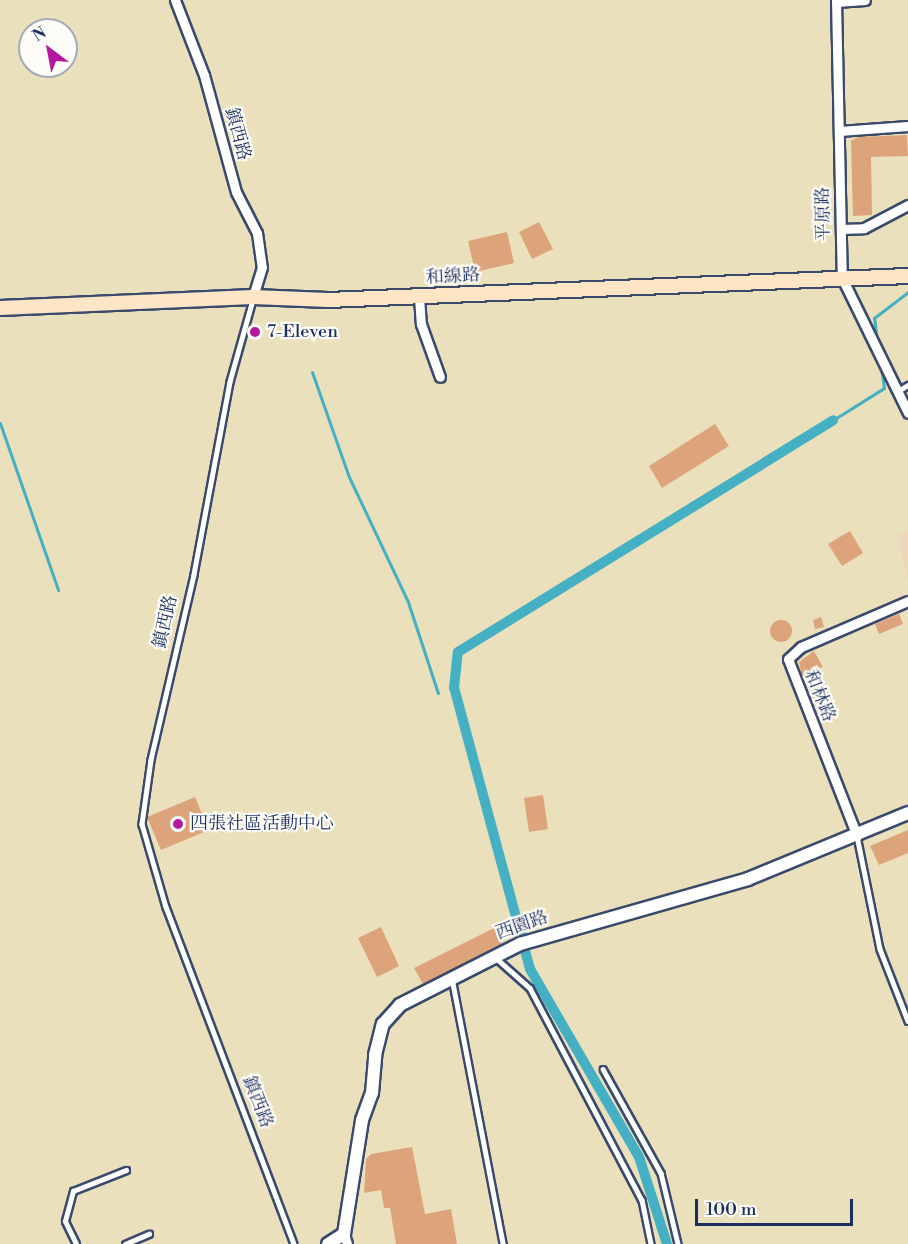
<!DOCTYPE html>
<html>
<head>
<meta charset="utf-8">
<style>
  body { margin:0 }
  #map { position:relative; width:908px; height:1244px; overflow:hidden; background:#eae0bc; font-family:"Libre Bodoni","Noto Serif TC",serif }
  div>[style] { position:absolute }
  [style*='--x'] { left:calc(var(--x)*1px); top:calc(var(--y)*1px); width:calc(var(--w)*1px); rotate:calc(var(--a)*1deg) }
  .built>* { inset:0; background:#eed7bb }
  .stream>* { height:3px; margin:-1.5px; padding:0 1.5px; transform-origin:1.5px; border-radius:1.5px; background:#45afc3 }
  .canal>* { height:10px; margin:-5px; padding:0 5px; transform-origin:5px; border-radius:5px; background:#45afc3 }
  .building>* { inset:0; background:#dda47b }
  .round { border-radius:50% }
  .roads { filter:drop-shadow(2px 0 #3a4a6c) drop-shadow(-2px 0 #3a4a6c) drop-shadow(0 2px #3a4a6c) drop-shadow(0 -2px #3a4a6c) }
  .service>* { height:4.5px; margin:-2.25px; padding:0 2.25px; transform-origin:2.25px; border-radius:2.25px; background:#fff }
  .minor>* { height:9px; margin:-4.5px; padding:0 4.5px; transform-origin:4.5px; border-radius:4.5px; background:#fff }
  .tertiary>* { height:12px; margin:-6px; padding:0 6px; transform-origin:6px; border-radius:6px; background:#fff }
  .secondary>* { height:14px; margin:-7px; padding:0 7px; transform-origin:7px; border-radius:7px; background:#fde5c5 }
  .dots>* { width:16px; height:16px; translate:-50% -50%; box-sizing:border-box; border:3px solid #fdfcf7; border-radius:50% }
  span { translate:-50% -50%; white-space:nowrap; text-align:center; line-height:1.15; -webkit-text-stroke:4.5px #fdfcf7; paint-order:stroke }
  .street-label { font-size:18px; color:#1b2f5e }
  .poi-label { font-size:18px; color:#1b2f5e }
  .left { translate:0 -50%; text-align:left }
  .north { position:absolute; left:18px; top:18px; width:60px; height:60px; box-sizing:border-box; background:#fdfcf7; border:2px solid #a3aaba; border-radius:50%; rotate:328deg; font-size:16px; font-weight:700; line-height:24px; text-align:center; color:#1b2f5e }
  .north::after { content:''; display:block; margin:auto; width:21px; height:27px; background:#b5179e; clip-path:polygon(50% 0,100% 100%,50% 72%,0 100%) }
  .scale { position:absolute; left:695px; top:1199px; width:158px; height:27px; box-sizing:border-box; border:3px solid #1b2f5e; border-top:0; padding-left:8px; font-size:18px; line-height:21px; white-space:nowrap; color:#1b2f5e; -webkit-text-stroke:4px #fdfcf7; paint-order:stroke }
</style>
</head>
<body>
<div id="map">
  <div class="built">
    <i style="clip-path:polygon(908px 530px,908px 582px,898px 535px)"></i>
  </div>
  <div class="stream">
    <i style="--x:877;--y:341;--w:23;--a:-97"></i>
    <i style="--x:874;--y:318;--w:43;--a:-37.4"></i>
    <i style="--x:312;--y:372;--w:111;--a:70.6"></i>
    <i style="--x:349;--y:477;--w:138;--a:64.7"></i>
    <i style="--x:408;--y:602;--w:96;--a:71.8"></i>
    <i style="--x:833;--y:420;--w:60;--a:-32.1"></i>
    <i style="--x:884;--y:388;--w:22;--a:-98"></i>
    <i style="--x:0;--y:423;--w:177;--a:70.8"></i>
  </div>
  <div class="canal">
    <i style="--x:667;--y:1244;--w:91;--a:-107.8"></i>
    <i style="--x:639;--y:1157;--w:217;--a:-120.1"></i>
    <i style="--x:530;--y:969;--w:291;--a:-105.1"></i>
    <i style="--x:454;--y:688;--w:36;--a:-84"></i>
    <i style="--x:458;--y:652;--w:441;--a:-31.7"></i>
  </div>
  <div class="building">
    <i style="clip-path:polygon(907px 135px,908px 156px,871px 157px,872px 215px,853px 216px,851px 141px,858px 137px)"></i>
    <i style="clip-path:polygon(539px 222px,553px 249px,532px 259px,519px 232px)"></i>
    <i style="clip-path:polygon(507px 232px,514px 263px,475px 272px,468px 241px)"></i>
    <i style="clip-path:polygon(715px 424px,729px 446px,662px 488px,649px 466px)"></i>
    <i style="clip-path:polygon(850px 531px,863px 553px,842px 566px,828px 544px)"></i>
    <i style="clip-path:polygon(899px 614px,903px 624px,879px 634px,875px 624px)"></i>
    <i style="clip-path:polygon(821px 617px,824px 627px,815px 629px,813px 620px)"></i>
    <i class="round" style="left:770px;top:620px;width:22px;height:22px"></i>
    <i style="clip-path:polygon(814px 651px,823px 667px,802px 676px,799px 662px)"></i>
    <i style="clip-path:polygon(543px 795px,548px 829px,529px 832px,524px 798px)"></i>
    <i style="clip-path:polygon(195px 797px,209px 830px,161px 850px,147px 817px)"></i>
    <i style="clip-path:polygon(908px 830px,908px 853px,879px 865px,870px 846px)"></i>
    <i style="clip-path:polygon(381px 927px,399px 966px,377px 977px,358px 938px)"></i>
    <i style="clip-path:polygon(494px 928px,502px 944px,423px 984px,414px 968px)"></i>
    <i style="clip-path:polygon(412px 1147px,425px 1214px,451px 1209px,457px 1244px,396px 1244px,390px 1208px,384px 1208px,381px 1190px,364px 1193px,366px 1159px,371px 1154px)"></i>
  </div>
  <div class="roads">
    <div class="service">
      <i style="--x:253;--y:300;--w:85;--a:105.7"></i>
      <i style="--x:230;--y:382;--w:196;--a:100.6"></i>
      <i style="--x:194;--y:575;--w:190;--a:103.1"></i>
      <i style="--x:151;--y:760;--w:65;--a:98"></i>
      <i style="--x:142;--y:824;--w:86;--a:73.9"></i>
      <i style="--x:166;--y:907;--w:360;--a:69.2"></i>
      <i style="--x:898;--y:391;--w:12;--a:-31"></i>
      <i style="--x:857;--y:836;--w:115;--a:78.5"></i>
      <i style="--x:880;--y:949;--w:77;--a:68.7"></i>
      <i style="--x:496;--y:958;--w:45;--a:41.4"></i>
      <i style="--x:530;--y:988;--w:240;--a:62.2"></i>
      <i style="--x:642;--y:1200;--w:45;--a:78.4"></i>
      <i style="--x:452;--y:978;--w:271;--a:79.1"></i>
      <i style="--x:603;--y:1069;--w:119;--a:60.9"></i>
      <i style="--x:661;--y:1173;--w:73;--a:76.5"></i>
      <i style="--x:76;--y:1244;--w:25;--a:-116"></i>
      <i style="--x:65;--y:1221;--w:31;--a:-75"></i>
      <i style="--x:73;--y:1191;--w:57;--a:-21.6"></i>
      <i style="--x:125;--y:1244;--w:26;--a:-23"></i>
    </div>
    <div class="minor">
      <i style="--x:175;--y:0;--w:80;--a:68.9"></i>
      <i style="--x:204;--y:75;--w:121;--a:74.7"></i>
      <i style="--x:236;--y:192;--w:46;--a:62.9"></i>
      <i style="--x:257;--y:233;--w:34;--a:82"></i>
      <i style="--x:262;--y:267;--w:31;--a:107"></i>
      <i style="--x:836;--y:0;--w:278;--a:88.8"></i>
      <i style="--x:842;--y:278;--w:150;--a:63.9"></i>
      <i style="--x:836;--y:2;--w:29;--a:-4"></i>
      <i style="--x:839;--y:131;--w:69;--a:-4.1"></i>
      <i style="--x:841;--y:229;--w:23;--a:-2"></i>
      <i style="--x:864;--y:228;--w:50;--a:-27.6"></i>
      <i style="--x:419;--y:297;--w:27;--a:86"></i>
      <i style="--x:421;--y:324;--w:56;--a:70.3"></i>
      <i style="--x:857;--y:836;--w:190;--a:-111.3"></i>
      <i style="--x:788;--y:659;--w:18;--a:-43"></i>
      <i style="--x:801;--y:647;--w:116;--a:-23.3"></i>
      <i style="--x:344;--y:1234;--w:10;--a:73"></i>
    </div>
    <div class="tertiary">
      <i style="--x:328;--y:1244;--w:19;--a:-32"></i>
      <i style="--x:344;--y:1234;--w:115;--a:-81"></i>
      <i style="--x:362;--y:1120;--w:29;--a:-70"></i>
      <i style="--x:372;--y:1093;--w:38;--a:-85"></i>
      <i style="--x:375;--y:1055;--w:32;--a:-76"></i>
      <i style="--x:383;--y:1024;--w:25;--a:-48"></i>
      <i style="--x:400;--y:1005;--w:135;--a:-26.9"></i>
      <i style="--x:520;--y:944;--w:237;--a:-15.9"></i>
      <i style="--x:748;--y:879;--w:173;--a:-22.4"></i>
    </div>
    <div class="secondary">
      <i style="--x:0;--y:308;--w:253;--a:-2.5"></i>
      <i style="--x:253;--y:297;--w:75;--a:2.3"></i>
      <i style="--x:328;--y:300;--w:580;--a:-2.37"></i>
    </div>
  </div>
  <div class="dots">
    <i style="left:255px;top:332px;background:#b5179e"></i>
    <i style="left:178px;top:824px;background:#b5179e"></i>
  </div>
  <div class="street-label">
    <span style="left:237px;top:134px;rotate:75deg">鎮西路</span>
    <span style="left:824px;top:214px;rotate:-91deg">平原路</span>
    <span style="left:453px;top:277px;rotate:-3deg">和線路</span>
    <span style="left:166px;top:622px;rotate:-77deg">鎮西路</span>
    <span style="left:819px;top:696px;rotate:68deg">和林路</span>
    <span style="left:522px;top:926px;rotate:-19deg">西園路</span>
    <span style="left:257px;top:1102px;rotate:69deg">鎮西路</span>
  </div>
  <div class="poi-label">
    <span class="left" style="left:267px;top:332px">7-Eleven</span>
    <span class="left" style="left:190px;top:824px">四張社區活動中心</span>
  </div>
  <div class="north">N</div>
  <div class="scale">100 m</div>
</div>
</body>
</html>
